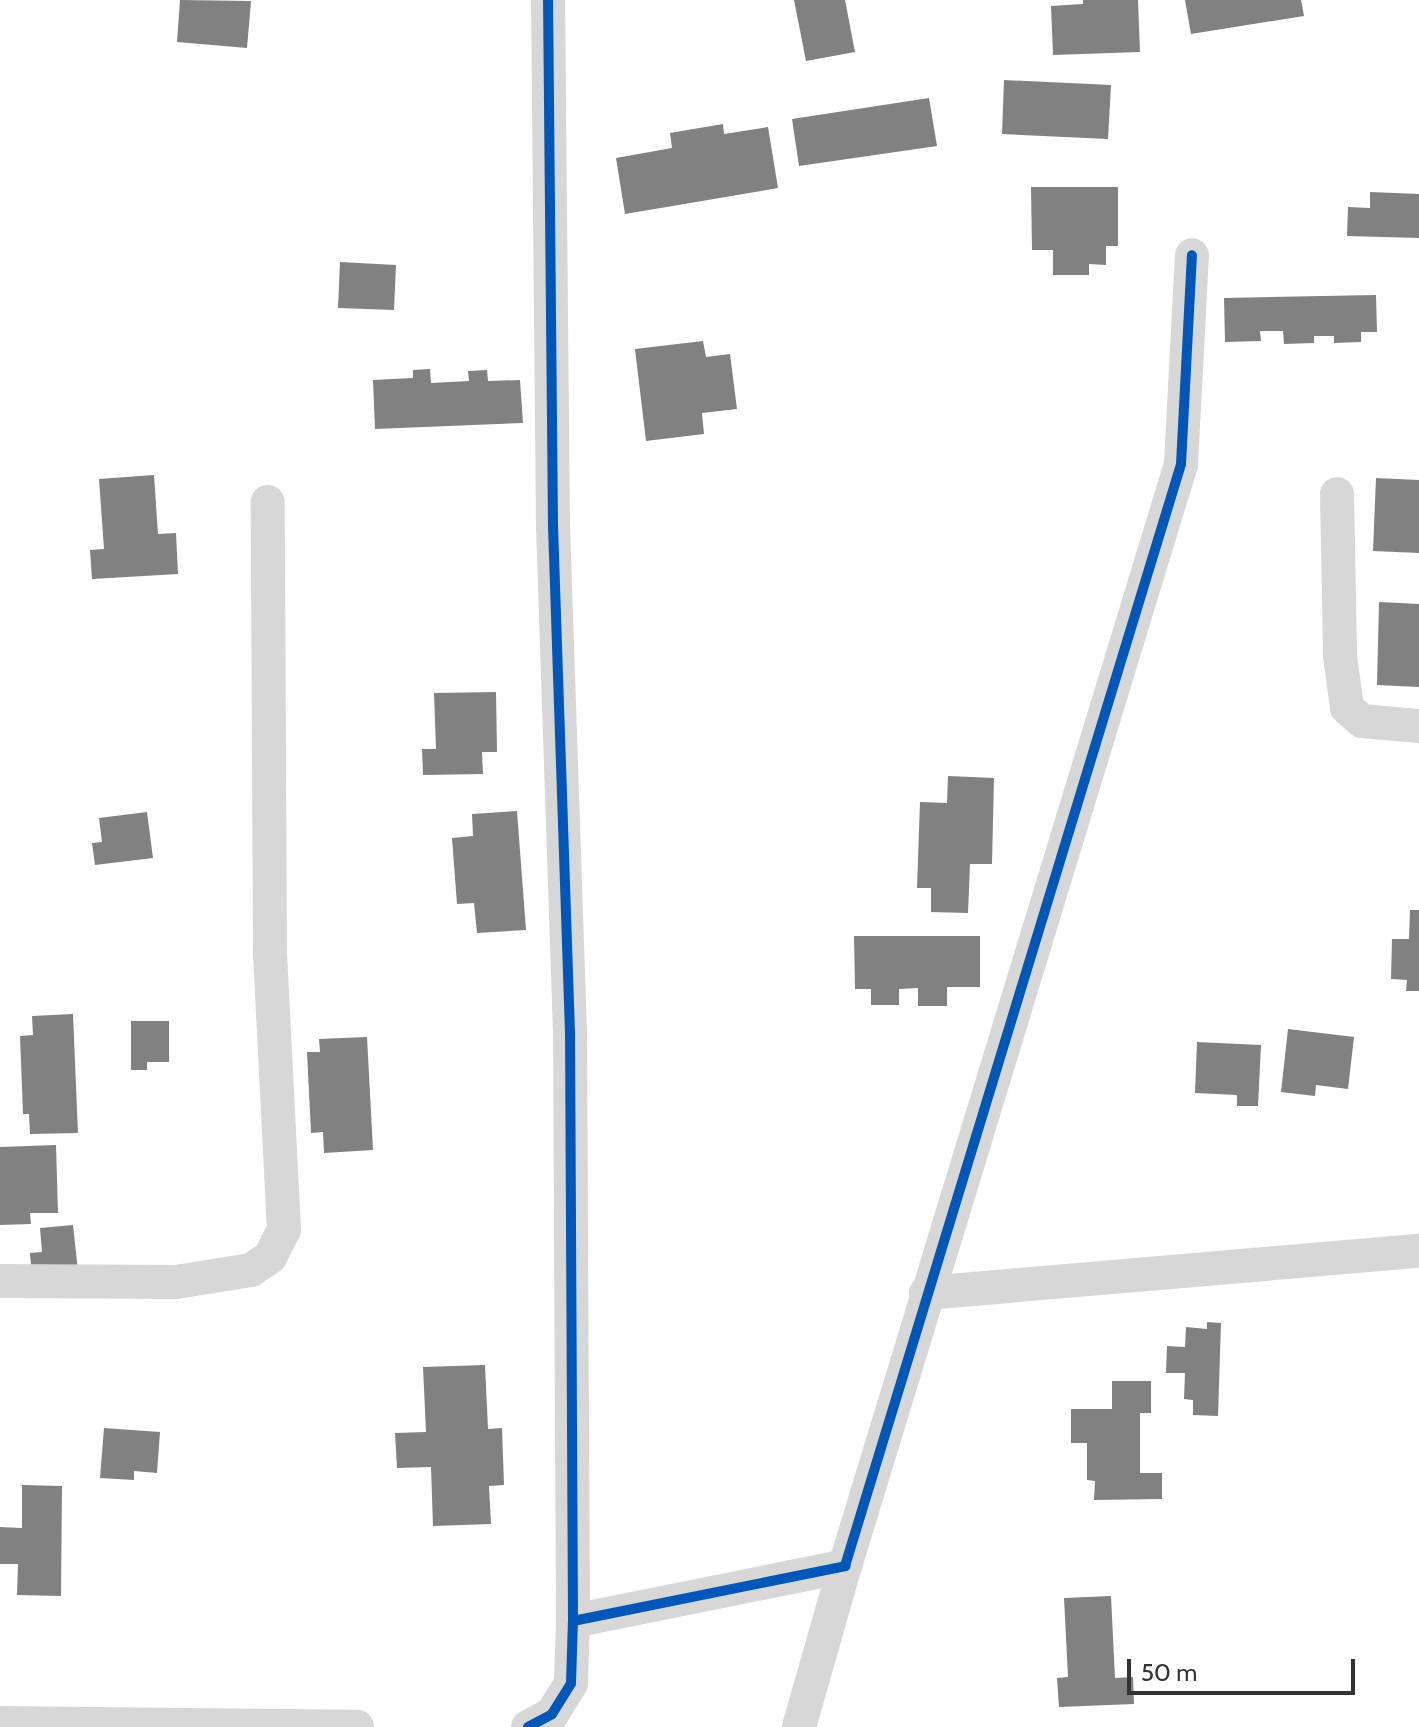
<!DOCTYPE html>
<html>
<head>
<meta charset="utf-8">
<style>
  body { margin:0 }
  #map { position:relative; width:1419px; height:1727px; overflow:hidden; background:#fff; font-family:Cabin,sans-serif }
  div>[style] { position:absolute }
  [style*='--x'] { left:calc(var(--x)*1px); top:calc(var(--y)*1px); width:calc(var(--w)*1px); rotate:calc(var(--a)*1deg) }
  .building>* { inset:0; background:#818181 }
  .minor>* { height:34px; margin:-17px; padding:0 17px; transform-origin:17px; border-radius:17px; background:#d7d7d7 }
  .cycleway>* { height:10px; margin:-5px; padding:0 5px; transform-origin:5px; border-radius:5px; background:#0057b8 }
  span { translate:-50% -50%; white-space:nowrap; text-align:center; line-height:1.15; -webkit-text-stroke:8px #fff; paint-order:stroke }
  .scale { position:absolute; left:1127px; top:1659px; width:228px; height:36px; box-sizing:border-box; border:4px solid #333; border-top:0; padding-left:10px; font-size:24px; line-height:28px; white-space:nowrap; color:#333; -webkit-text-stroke:6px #fff; paint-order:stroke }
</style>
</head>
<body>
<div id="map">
  <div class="building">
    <i style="clip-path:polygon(180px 0,251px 1px,247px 48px,177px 42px)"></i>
    <i style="clip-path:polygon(794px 0,845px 0,855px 52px,806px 61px)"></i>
    <i style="clip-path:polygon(1083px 0,1138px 0,1140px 52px,1053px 55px,1051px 6px,1083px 4px)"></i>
    <i style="clip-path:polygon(1185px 0,1301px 0,1304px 16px,1191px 34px)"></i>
    <i style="clip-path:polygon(1004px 80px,1111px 85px,1108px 139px,1002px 134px)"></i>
    <i style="clip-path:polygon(929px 98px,937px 146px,799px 166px,792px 119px)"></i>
    <i style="clip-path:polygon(723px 124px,724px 134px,768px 127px,778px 188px,625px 214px,616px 158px,672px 148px,670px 133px)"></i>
    <i style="clip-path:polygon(1031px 187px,1118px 187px,1118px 246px,1106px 246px,1106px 265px,1089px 264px,1089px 275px,1053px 275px,1053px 250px,1032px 250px)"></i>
    <i style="clip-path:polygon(1370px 192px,1419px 194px,1419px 238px,1347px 236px,1348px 207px,1370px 208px)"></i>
    <i style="clip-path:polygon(340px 262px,396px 265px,394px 310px,338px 308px)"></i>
    <i style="clip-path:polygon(1376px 295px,1377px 332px,1361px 332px,1361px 342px,1334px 343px,1334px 336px,1314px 336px,1314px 343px,1284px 344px,1283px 331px,1260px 331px,1261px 341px,1225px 342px,1224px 298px)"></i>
    <i style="clip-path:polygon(703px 341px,706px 357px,730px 354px,737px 409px,702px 413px,704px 434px,646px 441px,635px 349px)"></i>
    <i style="clip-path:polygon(430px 369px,431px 383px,469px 381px,468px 371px,487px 370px,488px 381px,520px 380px,523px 423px,375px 429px,373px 380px,413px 378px,413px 370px)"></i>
    <i style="clip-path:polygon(154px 475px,158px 534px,176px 533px,178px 574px,92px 579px,90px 550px,104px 549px,99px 479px)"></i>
    <i style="clip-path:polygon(1376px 478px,1419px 480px,1419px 553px,1373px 551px)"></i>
    <i style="clip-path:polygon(1379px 602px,1419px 604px,1419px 687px,1377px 685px)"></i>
    <i style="clip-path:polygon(496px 692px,497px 752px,482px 752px,483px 774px,423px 775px,422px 749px,436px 749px,434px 693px)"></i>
    <i style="clip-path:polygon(948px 776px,994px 778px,992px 864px,970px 864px,968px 913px,931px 912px,931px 888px,917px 888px,920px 802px,947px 803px)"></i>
    <i style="clip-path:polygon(517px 811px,526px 930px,477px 933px,474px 903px,457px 904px,452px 838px,473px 836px,472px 814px)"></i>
    <i style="clip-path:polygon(147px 812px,153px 858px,95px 865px,92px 843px,102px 842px,99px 818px)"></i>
    <i style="clip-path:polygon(1410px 910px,1419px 910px,1419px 991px,1406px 991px,1407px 980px,1391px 979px,1392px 939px,1409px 939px)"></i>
    <i style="clip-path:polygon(854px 936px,980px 936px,980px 987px,947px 987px,947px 1006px,918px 1006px,918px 988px,899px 989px,899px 1005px,871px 1005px,871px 989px,855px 989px)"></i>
    <i style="clip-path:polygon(73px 1014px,78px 1133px,30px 1134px,29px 1114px,23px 1114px,20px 1036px,33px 1035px,32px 1016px)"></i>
    <i style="clip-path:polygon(131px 1021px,169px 1021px,169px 1062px,147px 1062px,147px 1070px,131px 1070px)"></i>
    <i style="clip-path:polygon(1288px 1029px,1354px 1037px,1348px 1089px,1316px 1085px,1315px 1096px,1281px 1092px)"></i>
    <i style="clip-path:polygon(367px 1037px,373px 1150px,324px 1153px,323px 1132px,311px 1133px,307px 1052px,320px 1052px,319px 1039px)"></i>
    <i style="clip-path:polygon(1197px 1042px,1261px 1045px,1258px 1106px,1237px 1106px,1237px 1095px,1195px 1093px)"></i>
    <i style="clip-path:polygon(56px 1145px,58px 1213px,30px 1213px,31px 1224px,0 1225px,0 1147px)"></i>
    <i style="clip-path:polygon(73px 1225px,78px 1271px,32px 1276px,30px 1253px,42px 1252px,40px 1228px)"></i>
    <i style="clip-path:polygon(1207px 1322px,1221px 1323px,1218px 1416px,1193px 1415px,1193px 1400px,1184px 1399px,1185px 1373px,1166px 1373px,1167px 1346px,1185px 1347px,1186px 1327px,1207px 1329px)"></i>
    <i style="clip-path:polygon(485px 1365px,488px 1429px,502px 1428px,504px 1485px,489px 1486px,491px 1524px,433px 1526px,431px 1467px,397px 1468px,395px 1433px,426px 1432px,423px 1367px)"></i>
    <i style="clip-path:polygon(1112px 1381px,1151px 1381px,1151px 1413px,1140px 1413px,1140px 1473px,1162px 1473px,1162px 1499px,1094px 1500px,1095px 1481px,1087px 1480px,1087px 1443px,1071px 1443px,1071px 1409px,1112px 1409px)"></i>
    <i style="clip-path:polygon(104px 1428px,160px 1432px,157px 1473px,134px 1471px,134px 1480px,100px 1478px)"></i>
    <i style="clip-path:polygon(22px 1485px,62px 1486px,61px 1596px,17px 1595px,18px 1564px,0 1564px,0 1527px,22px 1528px)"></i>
    <i style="clip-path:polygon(1111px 1596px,1115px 1678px,1133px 1677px,1134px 1704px,1059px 1707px,1057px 1678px,1068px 1677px,1064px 1598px)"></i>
  </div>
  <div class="minor">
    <i style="--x:1337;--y:494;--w:162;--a:88.9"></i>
    <i style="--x:1340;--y:656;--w:52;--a:82.3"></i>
    <i style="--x:1347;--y:708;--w:20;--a:41"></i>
    <i style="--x:1362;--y:721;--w:57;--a:5"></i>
    <i style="--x:0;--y:1281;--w:176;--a:0.3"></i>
    <i style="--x:176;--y:1282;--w:76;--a:-9.1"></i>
    <i style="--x:251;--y:1270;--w:23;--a:-34"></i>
    <i style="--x:270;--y:1257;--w:30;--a:-63"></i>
    <i style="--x:284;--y:1230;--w:281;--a:-92.9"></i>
    <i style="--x:270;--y:949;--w:447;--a:-90.3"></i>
    <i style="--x:926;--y:1293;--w:495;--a:-4.9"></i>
    <i style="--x:573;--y:1621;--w:278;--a:-11.4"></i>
    <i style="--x:845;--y:1566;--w:1152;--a:-73.04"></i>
    <i style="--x:1181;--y:464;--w:209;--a:-87"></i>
    <i style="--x:0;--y:1723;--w:357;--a:0.6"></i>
    <i style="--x:528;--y:1727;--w:27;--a:-28"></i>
    <i style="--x:552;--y:1714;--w:36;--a:-58"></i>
    <i style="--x:571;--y:1683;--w:62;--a:-88.2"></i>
    <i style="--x:573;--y:1621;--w:588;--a:-90.29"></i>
    <i style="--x:570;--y:1033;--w:506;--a:-91.92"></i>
    <i style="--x:553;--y:527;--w:527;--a:-90.54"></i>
    <i style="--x:799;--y:1727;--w:167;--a:-74.1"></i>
  </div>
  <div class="cycleway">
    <i style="--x:573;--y:1621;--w:278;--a:-11.4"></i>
    <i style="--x:845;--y:1566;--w:1152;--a:-73.04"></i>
    <i style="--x:1181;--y:464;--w:209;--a:-87"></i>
    <i style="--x:528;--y:1727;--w:27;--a:-28"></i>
    <i style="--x:552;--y:1714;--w:36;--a:-58"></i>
    <i style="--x:571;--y:1683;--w:62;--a:-88.2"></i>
    <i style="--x:573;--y:1621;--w:588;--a:-90.29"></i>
    <i style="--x:570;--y:1033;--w:506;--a:-91.92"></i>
    <i style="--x:553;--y:527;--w:527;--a:-90.54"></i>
  </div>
  <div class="scale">50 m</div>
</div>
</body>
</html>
